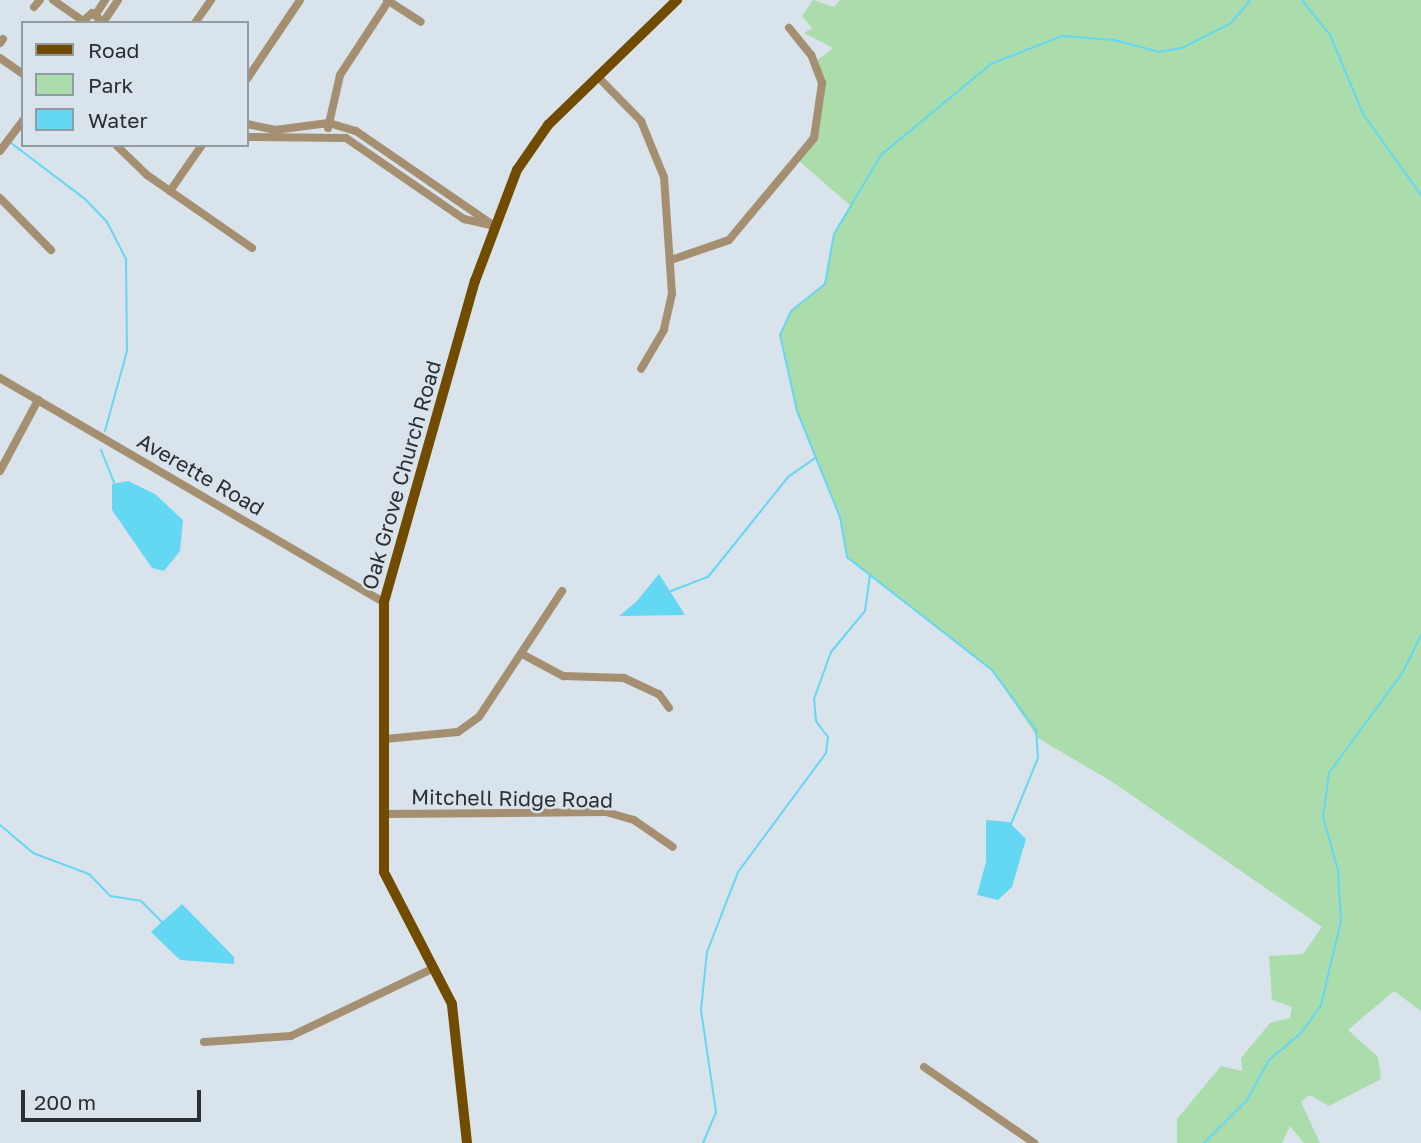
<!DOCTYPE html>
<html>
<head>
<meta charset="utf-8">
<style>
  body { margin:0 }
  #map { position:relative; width:1421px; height:1143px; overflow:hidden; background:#d9e3ec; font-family:"Golos Text",sans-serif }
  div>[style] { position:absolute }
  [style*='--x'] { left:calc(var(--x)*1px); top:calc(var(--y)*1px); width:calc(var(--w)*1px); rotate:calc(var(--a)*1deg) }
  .green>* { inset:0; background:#abdcab }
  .water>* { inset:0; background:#64d7f2 }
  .stream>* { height:2px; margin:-1px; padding:0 1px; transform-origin:1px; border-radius:1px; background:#64d7f2 }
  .minor>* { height:8px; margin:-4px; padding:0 4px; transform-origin:4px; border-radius:4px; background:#a58f71 }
  .major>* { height:10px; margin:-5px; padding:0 5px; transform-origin:5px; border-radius:5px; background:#704b00 }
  span { translate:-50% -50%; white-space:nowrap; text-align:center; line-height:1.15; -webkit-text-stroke:5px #d9e3ec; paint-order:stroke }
  .street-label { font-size:21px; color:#2b2f32 }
  .legend { position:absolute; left:21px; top:21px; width:228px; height:126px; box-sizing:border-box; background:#d9e3ec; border:2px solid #939ba2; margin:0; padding:9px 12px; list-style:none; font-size:21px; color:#2b2f32 }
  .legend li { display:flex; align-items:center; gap:14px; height:35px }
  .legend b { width:35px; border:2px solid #939ba2 }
  .scale { position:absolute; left:21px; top:1090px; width:180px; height:32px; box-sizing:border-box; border:4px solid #2b2f32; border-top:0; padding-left:9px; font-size:21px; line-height:24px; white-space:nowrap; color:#2b2f32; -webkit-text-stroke:5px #d9e3ec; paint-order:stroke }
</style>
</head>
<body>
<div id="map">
  <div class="green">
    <i style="clip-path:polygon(813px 0,834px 7px,840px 0,1421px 0,1421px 1011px,1394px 991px,1348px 1030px,1378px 1057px,1381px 1079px,1329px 1106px,1310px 1095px,1301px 1102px,1320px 1143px,1304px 1143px,1290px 1126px,1282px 1143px,1177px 1143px,1177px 1119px,1221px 1066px,1242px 1071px,1241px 1058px,1270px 1023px,1290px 1018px,1292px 1007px,1272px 1000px,1269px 956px,1303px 954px,1322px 927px,1114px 783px,1038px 738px,992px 670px,847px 557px,840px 517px,797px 411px,780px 335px,791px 311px,825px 284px,834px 234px,850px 205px,799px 161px,822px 106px,815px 62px,833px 48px,804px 33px,812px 28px,802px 16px)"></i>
  </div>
  <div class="water">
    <i style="clip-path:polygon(128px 481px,155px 494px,183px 520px,180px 551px,164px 571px,152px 568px,112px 510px,112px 484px)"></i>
    <i style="clip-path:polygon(659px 574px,685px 615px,619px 616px,636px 602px)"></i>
    <i style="clip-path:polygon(986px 820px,1009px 822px,1026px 839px,1012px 887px,998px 900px,977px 895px,986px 862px)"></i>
    <i style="clip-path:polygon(182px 904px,234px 957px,234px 964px,180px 960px,151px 932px)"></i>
  </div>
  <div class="stream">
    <i style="--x:1302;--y:0;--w:45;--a:51.3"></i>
    <i style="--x:1330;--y:35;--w:86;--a:67.3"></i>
    <i style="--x:1363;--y:114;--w:100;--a:54.4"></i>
    <i style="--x:11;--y:143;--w:93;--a:37.1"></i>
    <i style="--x:85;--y:199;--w:32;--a:46"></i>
    <i style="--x:107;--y:222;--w:42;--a:62.8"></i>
    <i style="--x:126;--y:259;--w:92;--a:89.4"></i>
    <i style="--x:127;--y:351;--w:83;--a:105.4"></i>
    <i style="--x:101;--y:450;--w:35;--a:68"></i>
    <i style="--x:671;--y:591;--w:40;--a:-21"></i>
    <i style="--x:708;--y:577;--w:128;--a:-51.3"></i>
    <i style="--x:788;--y:477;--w:32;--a:-35"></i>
    <i style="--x:1011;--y:824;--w:71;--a:-67.8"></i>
    <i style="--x:1038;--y:758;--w:28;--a:-94"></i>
    <i style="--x:1036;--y:730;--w:74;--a:-126.3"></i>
    <i style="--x:992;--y:670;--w:184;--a:-142.1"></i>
    <i style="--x:847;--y:557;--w:41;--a:-99.9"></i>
    <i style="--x:840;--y:517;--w:114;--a:-112.1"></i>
    <i style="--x:797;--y:411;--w:78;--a:-102.6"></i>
    <i style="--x:780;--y:335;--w:26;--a:-65"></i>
    <i style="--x:791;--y:311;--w:43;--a:-38.5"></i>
    <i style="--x:825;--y:284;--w:51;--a:-79.8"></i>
    <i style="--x:834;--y:234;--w:92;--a:-59.3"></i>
    <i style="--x:881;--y:155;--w:143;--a:-39.6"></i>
    <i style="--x:991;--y:64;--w:76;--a:-21.5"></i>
    <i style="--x:1062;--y:36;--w:52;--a:4.4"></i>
    <i style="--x:1114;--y:40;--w:47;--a:14.9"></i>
    <i style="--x:1159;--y:52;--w:23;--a:-10"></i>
    <i style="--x:1182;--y:48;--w:55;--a:-27"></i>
    <i style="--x:1231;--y:23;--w:30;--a:-50"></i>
    <i style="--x:0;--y:825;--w:43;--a:40.3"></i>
    <i style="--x:33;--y:853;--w:60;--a:20.6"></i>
    <i style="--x:89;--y:874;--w:30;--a:46"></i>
    <i style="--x:110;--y:896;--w:31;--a:9"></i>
    <i style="--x:141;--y:901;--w:31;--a:45"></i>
    <i style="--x:703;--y:1143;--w:34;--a:-67"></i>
    <i style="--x:716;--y:1112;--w:103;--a:-98.4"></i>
    <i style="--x:701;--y:1010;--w:58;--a:-84.1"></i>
    <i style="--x:707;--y:952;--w:86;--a:-68.8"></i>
    <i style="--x:738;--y:872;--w:148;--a:-53.5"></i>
    <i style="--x:826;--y:753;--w:16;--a:-83"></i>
    <i style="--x:828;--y:737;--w:20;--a:-127"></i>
    <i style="--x:816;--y:721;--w:22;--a:-95"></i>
    <i style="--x:814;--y:699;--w:50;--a:-70.1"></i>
    <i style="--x:831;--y:652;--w:53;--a:-50.3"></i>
    <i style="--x:865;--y:611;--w:37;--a:-82"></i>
    <i style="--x:1204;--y:1143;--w:61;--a:-45"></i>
    <i style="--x:1247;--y:1100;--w:46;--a:-61.2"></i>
    <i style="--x:1269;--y:1060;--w:42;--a:-40.2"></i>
    <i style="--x:1301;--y:1033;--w:34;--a:-54"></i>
    <i style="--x:1321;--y:1005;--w:86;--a:-76.6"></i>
    <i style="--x:1341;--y:921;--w:51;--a:-93.4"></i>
    <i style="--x:1338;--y:870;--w:55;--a:-105.8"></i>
    <i style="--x:1323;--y:817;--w:44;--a:-82.2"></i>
    <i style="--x:1329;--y:773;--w:125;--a:-53.8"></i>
    <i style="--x:1403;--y:672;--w:41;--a:-64.1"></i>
  </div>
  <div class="minor">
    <i style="--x:53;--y:0;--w:35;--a:35"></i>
    <i style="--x:387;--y:0;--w:40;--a:32.9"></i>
    <i style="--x:34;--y:7;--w:9;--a:-49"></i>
    <i style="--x:96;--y:14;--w:17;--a:-57"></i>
    <i style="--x:104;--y:21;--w:25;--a:-56"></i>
    <i style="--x:81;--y:23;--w:15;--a:-42"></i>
    <i style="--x:92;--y:13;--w:16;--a:38"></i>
    <i style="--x:195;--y:23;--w:28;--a:-55"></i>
    <i style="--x:0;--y:43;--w:5;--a:-53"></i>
    <i style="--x:0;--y:58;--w:28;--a:35"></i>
    <i style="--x:597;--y:76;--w:63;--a:45.6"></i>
    <i style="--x:641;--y:121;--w:61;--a:67.7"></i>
    <i style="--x:664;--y:177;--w:117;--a:86.1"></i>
    <i style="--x:672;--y:294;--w:37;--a:103"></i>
    <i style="--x:664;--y:330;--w:45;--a:120.5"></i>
    <i style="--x:247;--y:79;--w:95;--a:-56.1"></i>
    <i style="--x:247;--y:124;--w:29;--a:12"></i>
    <i style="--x:275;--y:130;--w:54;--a:-7.4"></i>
    <i style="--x:329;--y:123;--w:28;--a:17"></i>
    <i style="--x:356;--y:131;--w:168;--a:34.5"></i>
    <i style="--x:328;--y:128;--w:54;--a:-77.2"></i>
    <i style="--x:340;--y:75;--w:90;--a:-56.8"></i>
    <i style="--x:247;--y:137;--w:99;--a:0.6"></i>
    <i style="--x:346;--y:138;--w:143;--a:34.5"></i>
    <i style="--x:464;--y:219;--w:31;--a:13"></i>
    <i style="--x:116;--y:145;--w:43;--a:44.1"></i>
    <i style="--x:147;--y:175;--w:128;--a:34.8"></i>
    <i style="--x:0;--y:151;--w:39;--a:-53"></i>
    <i style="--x:170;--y:191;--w:56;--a:-55.2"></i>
    <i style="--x:0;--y:198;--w:73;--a:45.6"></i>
    <i style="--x:671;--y:260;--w:61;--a:-19"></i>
    <i style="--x:729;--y:240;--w:133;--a:-50.2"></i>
    <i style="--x:814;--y:138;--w:56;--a:-81.7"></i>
    <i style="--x:822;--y:83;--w:30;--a:-111"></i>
    <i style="--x:811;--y:55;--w:35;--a:-129"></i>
    <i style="--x:0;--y:378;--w:445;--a:30.3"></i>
    <i style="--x:0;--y:471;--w:81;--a:-61.8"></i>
    <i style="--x:522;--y:654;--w:47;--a:28.2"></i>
    <i style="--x:563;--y:676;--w:61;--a:1.9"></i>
    <i style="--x:624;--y:678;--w:38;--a:25"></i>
    <i style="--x:659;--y:694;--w:17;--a:54"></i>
    <i style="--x:385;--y:739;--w:73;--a:-5.5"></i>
    <i style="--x:458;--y:732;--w:26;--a:-36"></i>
    <i style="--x:479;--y:717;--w:151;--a:-56.6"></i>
    <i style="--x:385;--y:814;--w:221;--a:-0.5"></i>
    <i style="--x:606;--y:812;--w:29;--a:16"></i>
    <i style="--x:634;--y:820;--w:47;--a:34.7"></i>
    <i style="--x:204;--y:1042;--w:87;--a:-3.9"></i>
    <i style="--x:291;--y:1036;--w:158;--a:-25.4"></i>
    <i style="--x:924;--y:1067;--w:134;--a:34.6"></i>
  </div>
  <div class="major">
    <i style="--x:467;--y:1143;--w:140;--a:-96.2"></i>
    <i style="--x:452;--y:1004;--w:148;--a:-117.3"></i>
    <i style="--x:384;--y:872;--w:270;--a:-90"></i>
    <i style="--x:384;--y:602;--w:334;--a:-74.2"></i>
    <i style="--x:475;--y:281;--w:119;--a:-69.3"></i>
    <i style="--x:517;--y:170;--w:55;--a:-55.4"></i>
    <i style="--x:548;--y:125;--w:180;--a:-44.1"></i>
  </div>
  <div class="street-label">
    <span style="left:201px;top:474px;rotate:30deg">Averette Road</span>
    <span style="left:401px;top:475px;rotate:-74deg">Oak Grove Church Road</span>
    <span style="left:512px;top:798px;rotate:1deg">Mitchell Ridge Road</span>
  </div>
  <ul class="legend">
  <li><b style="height:9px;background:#704b00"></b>Road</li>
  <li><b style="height:19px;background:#abdcab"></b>Park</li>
  <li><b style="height:19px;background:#64d7f2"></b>Water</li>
  </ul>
  <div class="scale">200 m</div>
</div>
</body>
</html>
